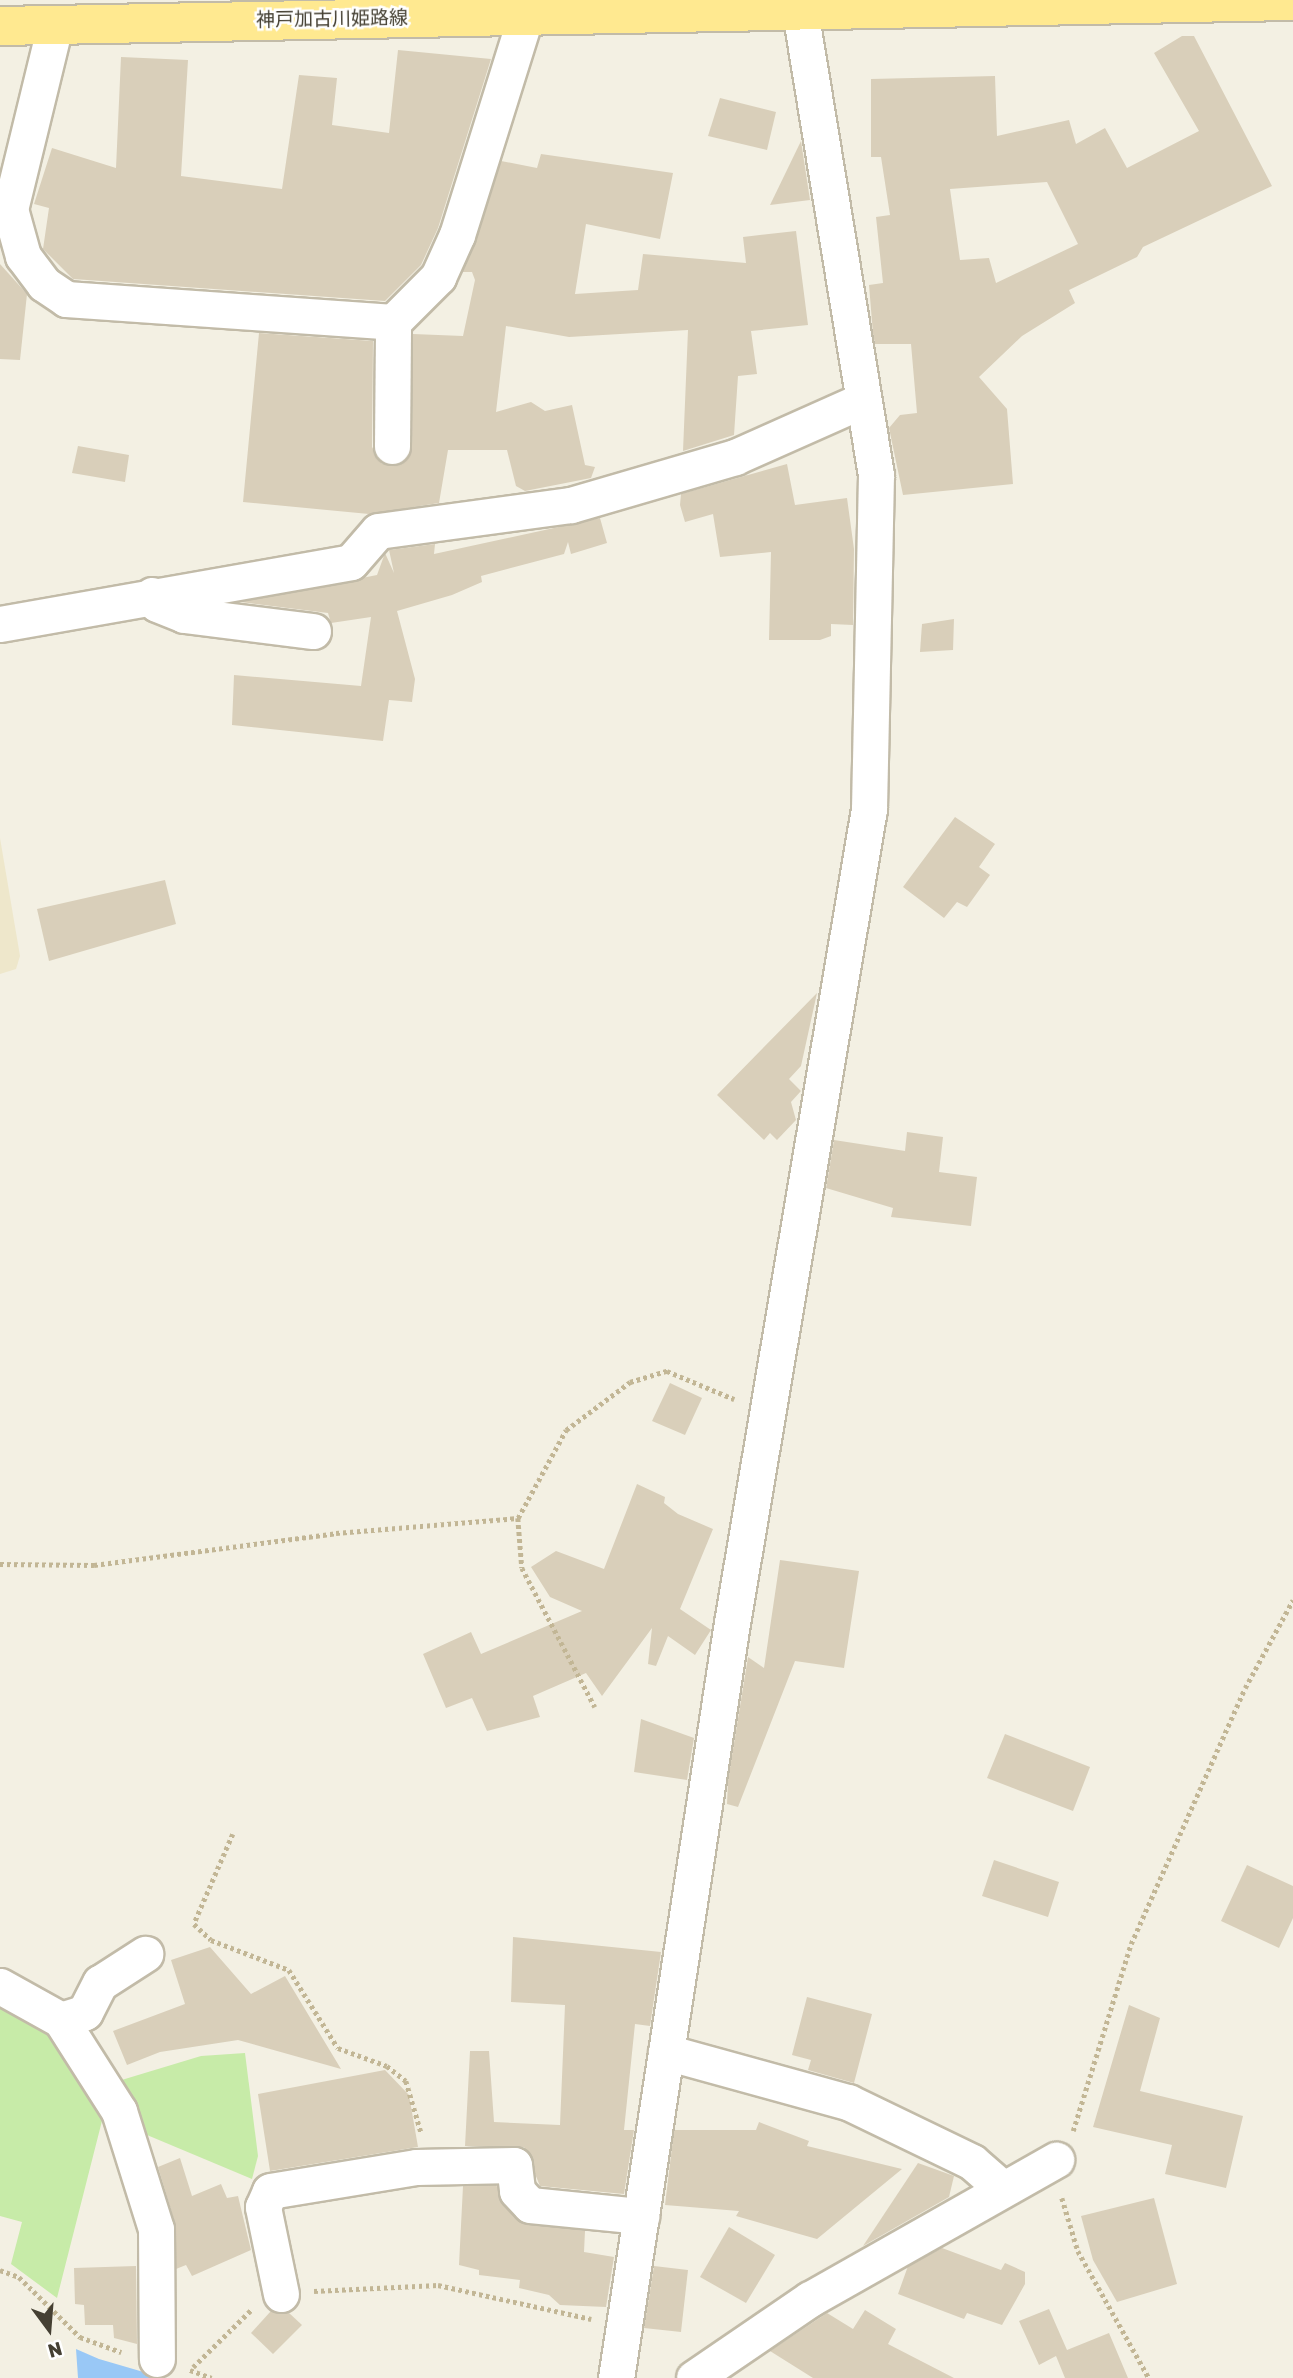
<!DOCTYPE html>
<html>
<head>
<meta charset="utf-8">
<style>
  body { margin:0 }
  #map { position:relative; width:1293px; height:2378px; overflow:hidden; background:#f3f0e3; font-family:Rubik,"Noto Sans JP",sans-serif }
  div>[style] { position:absolute }
  [style*='--x'] { left:calc(var(--x)*1px); top:calc(var(--y)*1px); width:calc(var(--w)*1px); rotate:calc(var(--a)*1deg) }
  .education>* { inset:0; background:#eee7cb }
  .green>* { inset:0; background:#c7eba8 }
  .water>* { inset:0; background:#99c8f6 }
  .building>* { inset:0; background:#d9cfba }
  .path>* { height:4.5px; margin-top:-2.25px; transform-origin:0; background:repeating-linear-gradient(90deg,#c2b695 0 3.5px,transparent 0 7px) }
  .roads { filter:drop-shadow(2px 0 #c2bba8) drop-shadow(-2px 0 #c2bba8) drop-shadow(0 2px #c2bba8) drop-shadow(0 -2px #c2bba8) }
  .minor>* { height:35px; margin:-17.5px; padding:0 17.5px; transform-origin:17.5px; border-radius:17.5px; background:#fff }
  .major>* { height:38px; margin:-19px; padding:0 19px; transform-origin:19px; border-radius:19px; background:#ffe990 }
  span { translate:-50% -50%; white-space:nowrap; text-align:center; line-height:1.15; -webkit-text-stroke:5px #fff; paint-order:stroke }
  .street-label { font-size:19px; color:#454033 }
  .north { position:absolute; left:14px; top:2294px; width:70px; height:70px; -webkit-text-stroke:5px #fff; paint-order:stroke; rotate:164deg; font-size:19px; font-weight:700; line-height:28px; text-align:center; color:#454033 }
  .north::after { content:''; display:block; margin:auto; width:24px; height:32px; background:#454033; clip-path:polygon(50% 0,100% 100%,50% 72%,0 100%) }
</style>
</head>
<body>
<div id="map">
  <div class="education">
    <i style="clip-path:polygon(0 838px,20px 956px,16px 969px,0 974px)"></i>
  </div>
  <div class="green">
    <i style="clip-path:polygon(0 2003px,48px 2028px,104px 2113px,57px 2298px,11px 2264px,22px 2222px,0 2216px)"></i>
    <i style="clip-path:polygon(245px 2053px,258px 2156px,252px 2179px,147px 2135px,115px 2082px,201px 2056px)"></i>
  </div>
  <div class="water">
    <i style="clip-path:polygon(76px 2349px,99px 2359px,164px 2378px,78px 2378px)"></i>
  </div>
  <div class="building">
    <i style="clip-path:polygon(evenodd,1182px 36px,1194px 36px,1272px 186px,1143px 247px,1137px 257px,1069px 290px,1075px 303px,1022px 336px,979px 377px,1007px 409px,1013px 484px,903px 495px,889px 428px,900px 415px,917px 413px,911px 344px,875px 344px,873px 334px,869px 285px,883px 283px,876px 217px,890px 215px,881px 157px,871px 157px,871px 79px,995px 76px,997px 136px,1069px 120px,1076px 144px,1105px 128px,1127px 168px,1199px 131px,1154px 53px,1182px 36px,1047px 182px,1078px 244px,996px 283px,989px 258px,960px 260px,950px 189px,1047px 182px)"></i>
    <i style="clip-path:polygon(398px 50px,491px 59px,438px 228px,421px 265px,385px 301px,73px 279px,43px 249px,49px 208px,34px 204px,52px 148px,116px 168px,121px 57px,188px 60px,181px 176px,282px 189px,299px 75px,337px 78px,332px 125px,389px 133px)"></i>
    <i style="clip-path:polygon(720px 98px,776px 112px,767px 150px,708px 136px)"></i>
    <i style="clip-path:polygon(801px 141px,810px 200px,770px 205px)"></i>
    <i style="clip-path:polygon(541px 154px,673px 173px,660px 239px,586px 224px,575px 294px,638px 290px,643px 254px,746px 263px,743px 237px,796px 231px,808px 325px,751px 331px,757px 374px,738px 376px,734px 435px,683px 451px,688px 330px,569px 337px,506px 326px,496px 412px,531px 402px,545px 411px,572px 405px,585px 465px,595px 467px,591px 478px,525px 491px,516px 486px,507px 450px,448px 450px,439px 503px,369px 514px,243px 502px,259px 333px,373px 341px,372px 447px,382px 464px,402px 463px,412px 446px,413px 334px,463px 336px,475px 280px,472px 272px,462px 272px,501px 161px,537px 168px)"></i>
    <i style="clip-path:polygon(0 264px,27px 294px,20px 360px,0 359px)"></i>
    <i style="clip-path:polygon(78px 446px,129px 455px,125px 482px,72px 473px)"></i>
    <i style="clip-path:polygon(787px 464px,795px 505px,847px 498px,854px 549px,853px 625px,831px 624px,831px 636px,820px 640px,769px 640px,771px 552px,720px 557px,713px 514px,685px 522px,680px 505px,681px 494px)"></i>
    <i style="clip-path:polygon(600px 518px,607px 543px,571px 554px,568px 542px,564px 554px,481px 576px,482px 582px,452px 595px,397px 611px,415px 679px,412px 702px,389px 700px,383px 741px,232px 725px,234px 675px,361px 686px,371px 617px,331px 623px,328px 613px,241px 602px,377px 575px,385px 553px,394px 573px,389px 550px,435px 544px,434px 554px)"></i>
    <i style="clip-path:polygon(954px 619px,953px 650px,920px 652px,922px 624px)"></i>
    <i style="clip-path:polygon(955px 817px,995px 844px,979px 867px,990px 875px,967px 907px,957px 902px,944px 918px,903px 887px)"></i>
    <i style="clip-path:polygon(165px 880px,176px 924px,49px 961px,37px 909px)"></i>
    <i style="clip-path:polygon(817px 993px,801px 1066px,789px 1079px,801px 1091px,791px 1102px,796px 1120px,777px 1140px,770px 1133px,764px 1140px,717px 1095px)"></i>
    <i style="clip-path:polygon(907px 1132px,943px 1137px,939px 1172px,977px 1177px,971px 1226px,891px 1217px,893px 1208px,826px 1188px,834px 1140px,905px 1151px)"></i>
    <i style="clip-path:polygon(670px 1383px,702px 1398px,685px 1435px,652px 1421px)"></i>
    <i style="clip-path:polygon(637px 1484px,665px 1497px,664px 1503px,678px 1514px,713px 1529px,680px 1609px,711px 1630px,695px 1655px,668px 1636px,656px 1666px,648px 1664px,652px 1628px,602px 1696px,586px 1673px,533px 1696px,540px 1717px,487px 1731px,472px 1698px,446px 1708px,423px 1654px,471px 1632px,481px 1654px,582px 1611px,550px 1597px,531px 1567px,556px 1551px,604px 1569px)"></i>
    <i style="clip-path:polygon(780px 1560px,859px 1571px,844px 1668px,795px 1661px,738px 1807px,727px 1804px,728px 1780px,748px 1657px,764px 1668px)"></i>
    <i style="clip-path:polygon(641px 1719px,694px 1738px,687px 1780px,634px 1772px)"></i>
    <i style="clip-path:polygon(1005px 1734px,1090px 1767px,1073px 1811px,987px 1778px)"></i>
    <i style="clip-path:polygon(994px 1860px,1059px 1882px,1048px 1917px,982px 1896px)"></i>
    <i style="clip-path:polygon(1247px 1865px,1293px 1886px,1293px 1918px,1279px 1948px,1221px 1921px)"></i>
    <i style="clip-path:polygon(513px 1937px,661px 1952px,650px 2026px,635px 2024px,624px 2130px,634px 2130px,624px 2194px,540px 2186px,524px 2147px,465px 2146px,470px 2051px,489px 2051px,494px 2122px,560px 2125px,565px 2005px,511px 2002px)"></i>
    <i style="clip-path:polygon(210px 1947px,251px 1994px,285px 1976px,341px 2069px,238px 2040px,160px 2052px,127px 2065px,113px 2031px,185px 2004px,171px 1960px)"></i>
    <i style="clip-path:polygon(807px 1997px,872px 2014px,854px 2083px,808px 2070px,811px 2060px,792px 2055px)"></i>
    <i style="clip-path:polygon(1129px 2005px,1160px 2018px,1140px 2091px,1243px 2116px,1226px 2188px,1165px 2174px,1172px 2145px,1093px 2127px)"></i>
    <i style="clip-path:polygon(385px 2070px,409px 2095px,418px 2147px,270px 2171px,258px 2094px)"></i>
    <i style="clip-path:polygon(759px 2122px,809px 2141px,807px 2146px,902px 2169px,817px 2239px,736px 2216px,739px 2211px,665px 2205px,674px 2130px,756px 2130px)"></i>
    <i style="clip-path:polygon(180px 2158px,192px 2196px,221px 2184px,227px 2198px,238px 2196px,251px 2250px,192px 2276px,186px 2265px,176px 2269px,175px 2223px,158px 2167px)"></i>
    <i style="clip-path:polygon(918px 2163px,954px 2176px,949px 2197px,863px 2246px)"></i>
    <i style="clip-path:polygon(496px 2185px,516px 2219px,585px 2231px,584px 2252px,614px 2257px,606px 2307px,560px 2305px,549px 2295px,519px 2288px,520px 2280px,479px 2275px,479px 2270px,459px 2265px,463px 2186px)"></i>
    <i style="clip-path:polygon(1154px 2198px,1177px 2284px,1117px 2302px,1093px 2260px,1081px 2216px)"></i>
    <i style="clip-path:polygon(729px 2227px,775px 2255px,746px 2303px,700px 2277px)"></i>
    <i style="clip-path:polygon(942px 2248px,1001px 2270px,1005px 2263px,1025px 2272px,1025px 2284px,1002px 2325px,967px 2313px,964px 2319px,898px 2294px,908px 2266px)"></i>
    <i style="clip-path:polygon(136px 2266px,137px 2344px,114px 2338px,113px 2325px,85px 2325px,84px 2305px,75px 2304px,74px 2268px)"></i>
    <i style="clip-path:polygon(654px 2266px,688px 2270px,681px 2332px,644px 2328px)"></i>
    <i style="clip-path:polygon(1049px 2309px,1067px 2350px,1109px 2333px,1128px 2378px,1065px 2378px,1056px 2356px,1039px 2365px,1019px 2321px)"></i>
    <i style="clip-path:polygon(865px 2310px,896px 2329px,888px 2344px,954px 2378px,813px 2378px,770px 2351px,827px 2313px,853px 2329px)"></i>
    <i style="clip-path:polygon(271px 2311px,288px 2312px,302px 2325px,273px 2354px,251px 2333px)"></i>
  </div>
  <div class="path">
    <i style="--x:518;--y:1518;--w:50;--a:85.4"></i>
    <i style="--x:522;--y:1568;--w:157;--a:62.3"></i>
    <i style="--x:0;--y:1564;--w:94;--a:0.6"></i>
    <i style="--x:94;--y:1565;--w:244;--a:-7.5"></i>
    <i style="--x:336;--y:1533;--w:183;--a:-4.7"></i>
    <i style="--x:518;--y:1518;--w:100;--a:-61.4"></i>
    <i style="--x:566;--y:1430;--w:80;--a:-36.9"></i>
    <i style="--x:630;--y:1382;--w:39;--a:-17"></i>
    <i style="--x:667;--y:1371;--w:73;--a:22.7"></i>
    <i style="--x:233;--y:1834;--w:98;--a:113.4"></i>
    <i style="--x:194;--y:1924;--w:23;--a:43"></i>
    <i style="--x:211;--y:1940;--w:84;--a:21"></i>
    <i style="--x:289;--y:1970;--w:92;--a:57.9"></i>
    <i style="--x:338;--y:2048;--w:52;--a:20.2"></i>
    <i style="--x:387;--y:2066;--w:24;--a:38"></i>
    <i style="--x:406;--y:2081;--w:53;--a:73.6"></i>
    <i style="--x:1073;--y:2131;--w:196;--a:-72.8"></i>
    <i style="--x:1131;--y:1944;--w:280;--a:-66"></i>
    <i style="--x:1245;--y:1688;--w:100;--a:-61.4"></i>
    <i style="--x:1062;--y:2198;--w:55;--a:73.2"></i>
    <i style="--x:1078;--y:2251;--w:145;--a:60.8"></i>
    <i style="--x:0;--y:2270;--w:20;--a:20"></i>
    <i style="--x:19;--y:2277;--w:86;--a:44.5"></i>
    <i style="--x:80;--y:2337;--w:44;--a:20.1"></i>
    <i style="--x:314;--y:2291;--w:124;--a:-2.8"></i>
    <i style="--x:438;--y:2285;--w:157;--a:12.5"></i>
    <i style="--x:193;--y:2367;--w:81;--a:-44.5"></i>
    <i style="--x:190;--y:2370;--w:23;--a:20"></i>
  </div>
  <div class="roads">
    <div class="minor">
      <i style="--x:55;--y:25;--w:189;--a:103.7"></i>
      <i style="--x:10;--y:209;--w:49;--a:74.5"></i>
      <i style="--x:23;--y:256;--w:35;--a:53"></i>
      <i style="--x:44;--y:284;--w:27;--a:34"></i>
      <i style="--x:66;--y:299;--w:328;--a:4"></i>
      <i style="--x:393;--y:322;--w:64;--a:-45"></i>
      <i style="--x:438;--y:277;--w:46;--a:-65.7"></i>
      <i style="--x:457;--y:235;--w:231;--a:-72.6"></i>
      <i style="--x:392;--y:446;--w:124;--a:-89.5"></i>
      <i style="--x:152;--y:595;--w:10;--a:61"></i>
      <i style="--x:157;--y:604;--w:29;--a:22"></i>
      <i style="--x:184;--y:615;--w:130;--a:7.1"></i>
      <i style="--x:0;--y:624;--w:356;--a:-10"></i>
      <i style="--x:351;--y:562;--w:41;--a:-48.9"></i>
      <i style="--x:378;--y:531;--w:195;--a:-7.7"></i>
      <i style="--x:571;--y:505;--w:171;--a:-16.3"></i>
      <i style="--x:735;--y:457;--w:138;--a:-24"></i>
      <i style="--x:0;--y:1986;--w:70;--a:29.1"></i>
      <i style="--x:61;--y:2020;--w:108;--a:57.5"></i>
      <i style="--x:119;--y:2111;--w:124;--a:72.6"></i>
      <i style="--x:156;--y:2229;--w:130;--a:89.6"></i>
      <i style="--x:61;--y:2020;--w:25;--a:-18"></i>
      <i style="--x:85;--y:2012;--w:33;--a:-63"></i>
      <i style="--x:100;--y:1983;--w:54;--a:-32.8"></i>
      <i style="--x:666;--y:2052;--w:189;--a:15.4"></i>
      <i style="--x:848;--y:2102;--w:138;--a:25.8"></i>
      <i style="--x:972;--y:2162;--w:38;--a:41"></i>
      <i style="--x:281;--y:2294;--w:89;--a:-101.7"></i>
      <i style="--x:263;--y:2207;--w:17;--a:-66"></i>
      <i style="--x:270;--y:2191;--w:148;--a:-9.3"></i>
      <i style="--x:416;--y:2167;--w:98;--a:-1.2"></i>
      <i style="--x:514;--y:2165;--w:26;--a:83"></i>
      <i style="--x:517;--y:2191;--w:19;--a:47"></i>
      <i style="--x:530;--y:2205;--w:112;--a:5.7"></i>
      <i style="--x:616;--y:2378;--w:764;--a:-81.27"></i>
      <i style="--x:732;--y:1623;--w:825;--a:-80.45"></i>
      <i style="--x:869;--y:809;--w:334;--a:-88.8"></i>
      <i style="--x:876;--y:475;--w:481;--a:-99.3"></i>
      <i style="--x:694;--y:2378;--w:140;--a:-34.3"></i>
      <i style="--x:810;--y:2299;--w:283;--a:-29.5"></i>
    </div>
    <div class="major">
      <i style="--x:0;--y:26;--w:1293;--a:-1.11"></i>
    </div>
  </div>
  <div class="street-label">
    <span style="left:332px;top:19px;rotate:-1deg">神戸加古川姫路線</span>
  </div>
  <div class="north">N</div>
</div>
</body>
</html>
